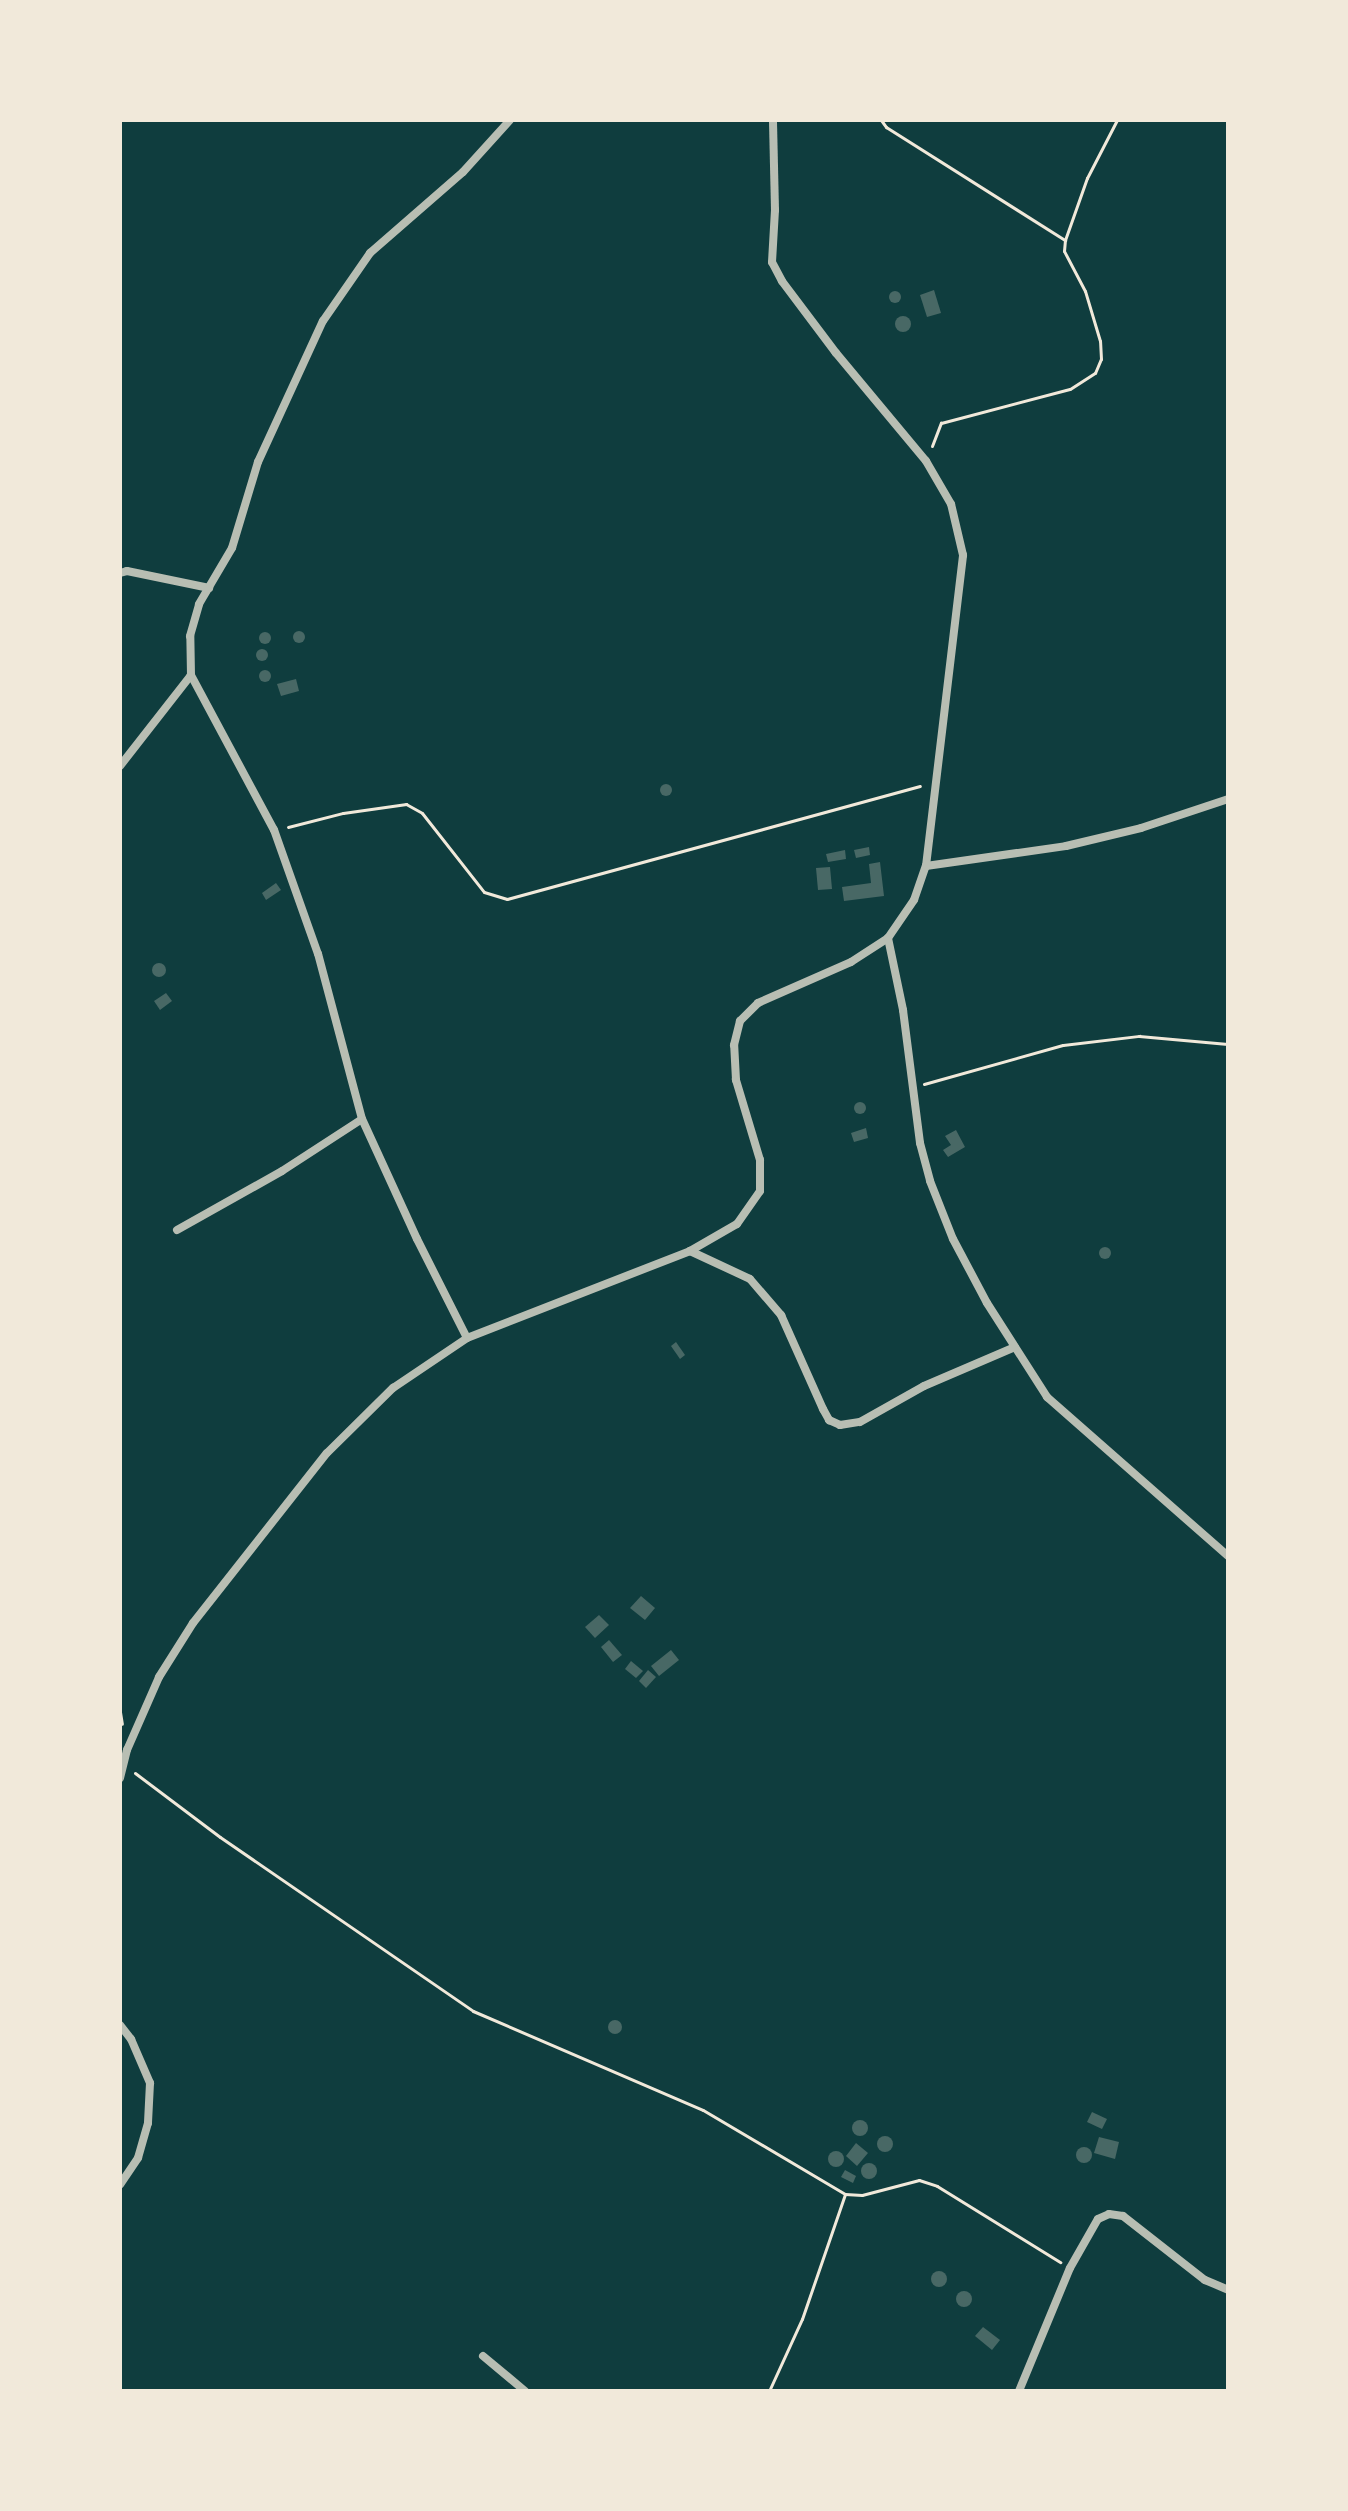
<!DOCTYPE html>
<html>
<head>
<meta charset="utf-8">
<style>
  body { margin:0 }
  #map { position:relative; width:1348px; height:2511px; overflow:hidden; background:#0f3d3e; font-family:"Golos Text",sans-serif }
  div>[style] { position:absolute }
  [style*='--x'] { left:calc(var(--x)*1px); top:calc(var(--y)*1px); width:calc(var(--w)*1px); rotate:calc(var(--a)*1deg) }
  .building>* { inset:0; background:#486865 }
  .round { border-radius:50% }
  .path>* { height:3px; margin:-1.5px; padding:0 1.5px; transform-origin:1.5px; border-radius:1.5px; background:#f1e9da }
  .minor>* { height:8px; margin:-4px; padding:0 4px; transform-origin:4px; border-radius:4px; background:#b8beb3 }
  span { translate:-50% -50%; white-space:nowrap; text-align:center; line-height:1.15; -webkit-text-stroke:8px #f1e9da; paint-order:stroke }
  .frame { position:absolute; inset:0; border:122px solid #f1e9da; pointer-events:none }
</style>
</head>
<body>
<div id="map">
  <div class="building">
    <i style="clip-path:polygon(934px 290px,941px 313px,927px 317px,920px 295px)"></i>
    <i class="round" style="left:889px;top:291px;width:12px;height:12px"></i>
    <i class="round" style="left:895px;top:316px;width:16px;height:16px"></i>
    <i class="round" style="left:293px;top:631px;width:12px;height:12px"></i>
    <i class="round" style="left:259px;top:632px;width:12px;height:12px"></i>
    <i class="round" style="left:256px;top:649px;width:12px;height:12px"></i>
    <i class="round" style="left:259px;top:670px;width:12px;height:12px"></i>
    <i style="clip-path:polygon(296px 679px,299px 691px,281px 696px,277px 684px)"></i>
    <i class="round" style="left:660px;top:784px;width:12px;height:12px"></i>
    <i style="clip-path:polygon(869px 847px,870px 855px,856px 858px,854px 850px)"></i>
    <i style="clip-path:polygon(845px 850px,846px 859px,828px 862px,826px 854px)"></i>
    <i style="clip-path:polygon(880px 862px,884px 896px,844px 901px,842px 887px,871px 883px,869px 864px)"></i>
    <i style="clip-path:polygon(830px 867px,832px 889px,818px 890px,816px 868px)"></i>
    <i style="clip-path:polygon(276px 883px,281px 890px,266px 900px,262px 893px)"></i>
    <i class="round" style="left:152px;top:963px;width:14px;height:14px"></i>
    <i style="clip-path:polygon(166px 993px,172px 1001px,160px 1010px,154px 1001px)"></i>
    <i class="round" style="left:854px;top:1102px;width:12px;height:12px"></i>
    <i style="clip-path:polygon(866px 1128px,868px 1138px,854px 1142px,851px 1133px)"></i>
    <i style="clip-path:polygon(956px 1130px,965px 1147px,948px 1157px,943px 1150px,951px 1145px,945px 1136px)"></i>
    <i class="round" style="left:1099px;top:1247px;width:12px;height:12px"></i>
    <i style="clip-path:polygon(676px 1342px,685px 1355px,680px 1359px,671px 1346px)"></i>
    <i style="clip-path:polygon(641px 1596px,655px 1608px,645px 1620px,630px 1608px)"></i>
    <i style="clip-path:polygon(599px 1615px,609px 1625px,595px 1638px,585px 1627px)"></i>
    <i style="clip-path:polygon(609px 1640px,622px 1655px,613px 1662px,601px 1647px)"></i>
    <i style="clip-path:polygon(671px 1650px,679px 1660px,659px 1676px,651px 1666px)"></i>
    <i style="clip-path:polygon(631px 1661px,643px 1671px,636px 1678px,625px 1669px)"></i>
    <i style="clip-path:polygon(648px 1670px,656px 1677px,646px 1688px,639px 1681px)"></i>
    <i class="round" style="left:608px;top:2020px;width:14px;height:14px"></i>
    <i style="clip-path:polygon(1092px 2112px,1107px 2119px,1102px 2129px,1087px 2122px)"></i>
    <i class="round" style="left:852px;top:2120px;width:16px;height:16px"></i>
    <i class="round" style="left:877px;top:2136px;width:16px;height:16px"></i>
    <i style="clip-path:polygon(1099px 2137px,1119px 2142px,1115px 2159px,1094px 2153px)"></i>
    <i style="clip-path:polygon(856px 2143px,868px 2153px,857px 2166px,846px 2156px)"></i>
    <i class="round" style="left:1076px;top:2147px;width:16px;height:16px"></i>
    <i class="round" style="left:828px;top:2151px;width:16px;height:16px"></i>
    <i class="round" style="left:861px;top:2163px;width:16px;height:16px"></i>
    <i style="clip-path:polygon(845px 2170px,856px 2176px,853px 2183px,841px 2177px)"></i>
    <i class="round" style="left:931px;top:2271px;width:16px;height:16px"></i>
    <i class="round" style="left:956px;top:2291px;width:16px;height:16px"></i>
    <i style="clip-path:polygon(983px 2327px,1000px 2340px,992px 2350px,975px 2336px)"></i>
  </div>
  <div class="path">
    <i style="--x:881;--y:120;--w:9;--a:54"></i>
    <i style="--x:886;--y:127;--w:212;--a:32.3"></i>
    <i style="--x:932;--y:446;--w:25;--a:-69"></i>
    <i style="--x:941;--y:423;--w:133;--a:-14.8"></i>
    <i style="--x:1070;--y:389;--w:30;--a:-33"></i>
    <i style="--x:1095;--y:373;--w:15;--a:-67"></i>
    <i style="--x:1101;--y:359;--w:18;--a:-93"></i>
    <i style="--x:1100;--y:341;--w:52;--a:-106.7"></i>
    <i style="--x:1085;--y:291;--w:45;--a:-117.7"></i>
    <i style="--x:1064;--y:251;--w:11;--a:-85"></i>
    <i style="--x:1065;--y:240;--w:66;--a:-70.5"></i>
    <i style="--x:1087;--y:178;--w:65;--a:-62.7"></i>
    <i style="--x:288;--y:827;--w:57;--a:-14.3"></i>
    <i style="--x:343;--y:813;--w:64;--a:-8.1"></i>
    <i style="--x:406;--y:804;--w:18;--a:29"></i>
    <i style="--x:422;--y:813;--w:100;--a:51.9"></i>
    <i style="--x:484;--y:892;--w:24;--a:17"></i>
    <i style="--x:507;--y:899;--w:428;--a:-15.3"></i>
    <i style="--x:924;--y:1084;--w:144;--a:-15.7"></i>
    <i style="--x:1063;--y:1045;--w:77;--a:-6.8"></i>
    <i style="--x:1139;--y:1036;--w:89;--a:5.1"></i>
    <i style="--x:120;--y:1712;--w:12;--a:81"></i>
    <i style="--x:135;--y:1773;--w:106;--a:37"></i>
    <i style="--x:220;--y:1837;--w:307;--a:34.5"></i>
    <i style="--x:473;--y:2011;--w:250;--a:23.3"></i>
    <i style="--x:703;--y:2110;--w:165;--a:30.6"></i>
    <i style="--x:845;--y:2194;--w:17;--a:3"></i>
    <i style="--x:862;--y:2195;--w:59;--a:-14.7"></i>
    <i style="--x:919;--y:2180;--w:19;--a:18"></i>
    <i style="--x:937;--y:2186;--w:145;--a:31.7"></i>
    <i style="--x:769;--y:2391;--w:79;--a:-65.4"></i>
    <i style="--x:802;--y:2319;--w:132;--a:-71"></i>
  </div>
  <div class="minor">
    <i style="--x:120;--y:573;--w:7;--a:-16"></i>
    <i style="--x:127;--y:571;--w:84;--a:11.7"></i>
    <i style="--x:120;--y:766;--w:115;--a:-52"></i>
    <i style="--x:926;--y:866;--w:141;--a:-8.1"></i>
    <i style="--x:1066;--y:846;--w:77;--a:-13.5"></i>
    <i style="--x:1141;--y:828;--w:92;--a:-18.4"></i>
    <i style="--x:888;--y:938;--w:74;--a:78.2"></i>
    <i style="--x:903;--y:1010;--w:134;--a:82.7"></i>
    <i style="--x:920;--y:1143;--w:39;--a:75"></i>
    <i style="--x:930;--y:1181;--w:62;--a:68.4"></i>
    <i style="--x:953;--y:1239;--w:72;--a:62"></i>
    <i style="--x:987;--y:1303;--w:112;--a:57.4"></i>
    <i style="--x:1047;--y:1397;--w:241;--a:41.3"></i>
    <i style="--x:177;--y:1230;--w:120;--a:-29.3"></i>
    <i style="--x:282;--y:1171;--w:95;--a:-33"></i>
    <i style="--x:690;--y:1251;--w:66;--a:25"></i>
    <i style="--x:750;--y:1279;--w:48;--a:49.3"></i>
    <i style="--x:781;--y:1315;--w:103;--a:65.9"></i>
    <i style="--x:823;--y:1409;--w:13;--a:61"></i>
    <i style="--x:829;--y:1420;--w:12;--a:24"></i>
    <i style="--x:840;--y:1425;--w:20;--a:-9"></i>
    <i style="--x:860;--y:1422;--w:73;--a:-29.4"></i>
    <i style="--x:924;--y:1386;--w:99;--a:-23.2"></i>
    <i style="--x:467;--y:1338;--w:111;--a:-116.8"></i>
    <i style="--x:417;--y:1239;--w:132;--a:-114.6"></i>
    <i style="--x:362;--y:1119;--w:171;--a:-104.9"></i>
    <i style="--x:318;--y:954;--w:132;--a:-109.5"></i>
    <i style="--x:274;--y:830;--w:176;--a:-118.2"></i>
    <i style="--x:191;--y:675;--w:39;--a:-91"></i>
    <i style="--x:190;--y:636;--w:33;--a:-74"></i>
    <i style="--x:199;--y:604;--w:65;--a:-59.5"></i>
    <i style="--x:232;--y:548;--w:90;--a:-73.2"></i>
    <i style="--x:258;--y:462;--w:155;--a:-65.3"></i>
    <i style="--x:323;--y:321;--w:83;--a:-55.3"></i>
    <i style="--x:370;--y:253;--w:123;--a:-41.1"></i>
    <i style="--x:463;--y:172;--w:70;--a:-47.9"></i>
    <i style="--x:120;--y:1778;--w:29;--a:-76"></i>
    <i style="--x:127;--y:1750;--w:80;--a:-66.3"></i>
    <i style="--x:159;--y:1677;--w:64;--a:-57.8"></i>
    <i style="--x:193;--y:1623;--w:216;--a:-51.8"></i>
    <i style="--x:327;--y:1453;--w:93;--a:-44.6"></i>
    <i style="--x:393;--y:1388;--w:89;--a:-34"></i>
    <i style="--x:467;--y:1338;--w:239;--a:-21.3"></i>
    <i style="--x:690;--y:1251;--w:54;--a:-29.9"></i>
    <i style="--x:737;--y:1224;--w:40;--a:-55.1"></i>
    <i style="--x:760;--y:1191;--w:31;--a:-90"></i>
    <i style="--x:760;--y:1160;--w:84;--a:-106.7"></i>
    <i style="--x:736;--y:1080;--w:35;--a:-93"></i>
    <i style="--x:734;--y:1045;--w:25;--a:-76"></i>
    <i style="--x:740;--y:1021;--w:25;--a:-45"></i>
    <i style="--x:758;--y:1003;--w:102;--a:-23.8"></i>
    <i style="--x:851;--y:962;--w:44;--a:-33"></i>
    <i style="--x:888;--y:938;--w:46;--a:-55.6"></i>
    <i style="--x:914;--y:900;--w:36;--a:-71"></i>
    <i style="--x:926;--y:866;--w:313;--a:-83.2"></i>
    <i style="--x:963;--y:555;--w:52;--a:-103.2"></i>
    <i style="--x:951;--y:504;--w:50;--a:-120.2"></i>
    <i style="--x:926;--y:461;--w:141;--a:-129.8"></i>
    <i style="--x:836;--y:353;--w:90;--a:-126.9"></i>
    <i style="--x:782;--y:281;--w:21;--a:-118"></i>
    <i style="--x:772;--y:262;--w:52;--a:-86.7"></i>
    <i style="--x:775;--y:210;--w:90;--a:-91.3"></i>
    <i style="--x:120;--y:2025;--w:18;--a:52"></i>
    <i style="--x:131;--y:2039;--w:48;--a:66.6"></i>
    <i style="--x:150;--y:2083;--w:40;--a:92.9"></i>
    <i style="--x:148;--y:2123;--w:36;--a:106"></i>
    <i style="--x:138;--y:2158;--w:32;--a:124"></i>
    <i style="--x:483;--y:2356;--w:55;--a:39.8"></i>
    <i style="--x:1019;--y:2391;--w:133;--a:-67.5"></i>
    <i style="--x:1070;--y:2268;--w:56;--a:-60.3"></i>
    <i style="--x:1098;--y:2219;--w:12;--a:-24"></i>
    <i style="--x:1109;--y:2214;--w:14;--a:8"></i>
    <i style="--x:1123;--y:2216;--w:104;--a:38"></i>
    <i style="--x:1205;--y:2280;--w:25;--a:23"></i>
  </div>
  <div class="frame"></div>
</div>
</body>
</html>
